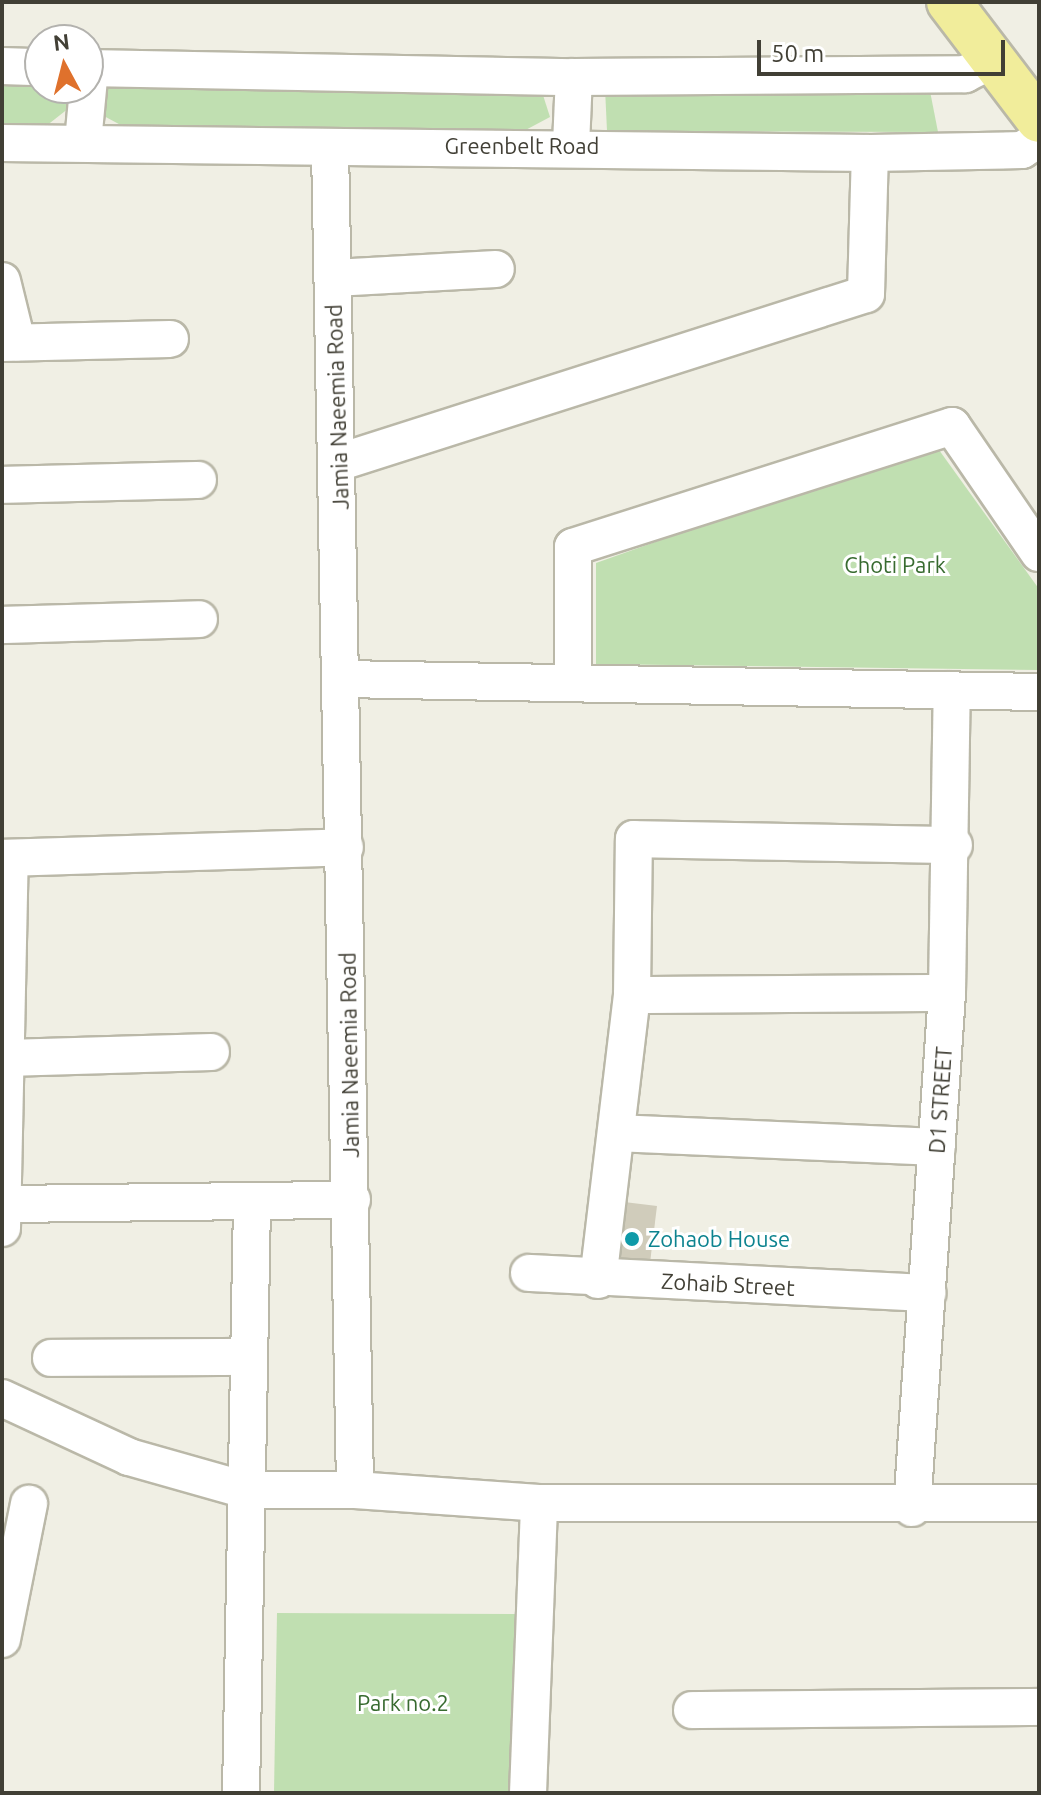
<!DOCTYPE html>
<html>
<head>
<meta charset="utf-8">
<style>
  body { margin:0 }
  #map { position:relative; width:1041px; height:1795px; overflow:hidden; background:#f0efe4; font-family:Ubuntu,sans-serif }
  div>[style] { position:absolute }
  [style*='--x'] { left:calc(var(--x)*1px); top:calc(var(--y)*1px); width:calc(var(--w)*1px); rotate:calc(var(--a)*1deg) }
  .green>* { inset:0; background:#c0dfb1 }
  .building>* { inset:0; background:#d0ccbb }
  .roads { filter:drop-shadow(2px 0 #bab8a8) drop-shadow(-2px 0 #bab8a8) drop-shadow(0 2px #bab8a8) drop-shadow(0 -2px #bab8a8) }
  .minor>* { height:36px; margin:-18px; padding:0 18px; transform-origin:18px; border-radius:18px; background:#fff }
  .major>* { height:44px; margin:-22px; padding:0 22px; transform-origin:22px; border-radius:22px; background:#f1ed9b }
  .dots>* { width:22px; height:22px; translate:-50% -50%; box-sizing:border-box; border:4px solid #fff; border-radius:50% }
  span { translate:-50% -50%; white-space:nowrap; text-align:center; line-height:1.15; -webkit-text-stroke:6px #fff; paint-order:stroke }
  .street-label { font-size:22px; color:#413f35 }
  .park-label { font-size:22px; color:#386b30 }
  .culture-label { font-size:22px; color:#0d838f }
  .left { translate:0 -50%; text-align:left }
  .frame { position:absolute; inset:0; border:4px solid #413f35; pointer-events:none }
  .north { position:absolute; left:24px; top:24px; width:80px; height:80px; box-sizing:border-box; background:#fff; border:2px solid #b3b2ae; border-radius:50%; rotate:353deg; font-size:22px; font-weight:700; line-height:32px; text-align:center; color:#413f35 }
  .north::after { content:''; display:block; margin:auto; width:28px; height:36px; background:#df712c; clip-path:polygon(50% 0,100% 100%,50% 72%,0 100%) }
  .scale { position:absolute; left:757px; top:40px; width:248px; height:36px; box-sizing:border-box; border:4px solid #413f35; border-top:0; padding-left:10px; font-size:24px; line-height:28px; white-space:nowrap; color:#413f35; -webkit-text-stroke:6px #fff; paint-order:stroke }
</style>
</head>
<body>
<div id="map">
  <div class="green">
    <i style="clip-path:polygon(2px 71px,40px 71px,40px 88px,72px 88px,69px 108px,41px 130px,2px 128px)"></i>
    <i style="clip-path:polygon(109px 84px,542px 92px,550px 117px,520px 133px,130px 130px,102px 115px)"></i>
    <i style="clip-path:polygon(929px 86px,938px 132px,607px 131px,605px 88px)"></i>
    <i style="clip-path:polygon(934px 443px,1039px 589px,1039px 670px,596px 664px,596px 563px)"></i>
    <i style="clip-path:polygon(277px 1613px,532px 1614px,528px 1793px,274px 1793px)"></i>
  </div>
  <div class="building">
    <i style="clip-path:polygon(616px 1201px,657px 1206px,649px 1271px,605px 1271px)"></i>
  </div>
  <div class="roads">
    <div class="minor">
      <i style="--x:2;--y:66;--w:38;--a:2"></i>
      <i style="--x:88;--y:68;--w:486;--a:1.1"></i>
      <i style="--x:574;--y:77;--w:391;--a:-0.4"></i>
      <i style="--x:965;--y:74;--w:31;--a:-27"></i>
      <i style="--x:83;--y:142;--w:74;--a:-84.6"></i>
      <i style="--x:2;--y:143;--w:868;--a:0.66"></i>
      <i style="--x:870;--y:153;--w:152;--a:-1.1"></i>
      <i style="--x:1022;--y:150;--w:20;--a:-33"></i>
      <i style="--x:571;--y:145;--w:68;--a:-87.5"></i>
      <i style="--x:330;--y:147;--w:1343;--a:88.93"></i>
      <i style="--x:355;--y:1490;--w:184;--a:4"></i>
      <i style="--x:539;--y:1503;--w:500;--a:0"></i>
      <i style="--x:334;--y:278;--w:162;--a:-3.2"></i>
      <i style="--x:2;--y:281;--w:63;--a:76.2"></i>
      <i style="--x:2;--y:343;--w:168;--a:-1.4"></i>
      <i style="--x:340;--y:462;--w:552;--a:-17.71"></i>
      <i style="--x:866;--y:294;--w:141;--a:-88.4"></i>
      <i style="--x:2;--y:485;--w:196;--a:-1.5"></i>
      <i style="--x:2;--y:625;--w:197;--a:-1.7"></i>
      <i style="--x:343;--y:679;--w:696;--a:1.07"></i>
      <i style="--x:573;--y:682;--w:135;--a:-90"></i>
      <i style="--x:573;--y:547;--w:398;--a:-17.7"></i>
      <i style="--x:952;--y:426;--w:154;--a:55.6"></i>
      <i style="--x:2;--y:858;--w:343;--a:-1.8"></i>
      <i style="--x:632;--y:995;--w:315;--a:-0.4"></i>
      <i style="--x:8;--y:1058;--w:203;--a:-1.7"></i>
      <i style="--x:616;--y:1133;--w:321;--a:2.5"></i>
      <i style="--x:7;--y:1204;--w:345;--a:-0.7"></i>
      <i style="--x:2;--y:1228;--w:370;--a:-88.8"></i>
      <i style="--x:529;--y:1273;--w:399;--a:2.9"></i>
      <i style="--x:598;--y:1280;--w:287;--a:-83.2"></i>
      <i style="--x:632;--y:995;--w:156;--a:-89.3"></i>
      <i style="--x:634;--y:839;--w:320;--a:1.1"></i>
      <i style="--x:51;--y:1358;--w:198;--a:-0.3"></i>
      <i style="--x:2;--y:1398;--w:140;--a:24.9"></i>
      <i style="--x:129;--y:1457;--w:122;--a:15.8"></i>
      <i style="--x:246;--y:1490;--w:109;--a:0"></i>
      <i style="--x:912;--y:1508;--w:516;--a:-86.11"></i>
      <i style="--x:947;--y:993;--w:303;--a:-89.1"></i>
      <i style="--x:2;--y:1639;--w:138;--a:-78.7"></i>
      <i style="--x:692;--y:1710;--w:347;--a:-0.5"></i>
      <i style="--x:241;--y:1793;--w:591;--a:-88.93"></i>
      <i style="--x:528;--y:1793;--w:290;--a:-87.8"></i>
    </div>
    <div class="major">
      <i style="--x:949;--y:2;--w:148;--a:52.7"></i>
    </div>
  </div>
  <div class="dots">
    <i style="left:632px;top:1239px;background:#0f9aa8"></i>
  </div>
  <div class="street-label">
    <span style="left:522px;top:146px">Greenbelt Road</span>
    <span style="left:337px;top:407px;rotate:-92deg">Jamia Naeemia Road</span>
    <span style="left:349px;top:1055px;rotate:-91deg">Jamia Naeemia Road</span>
    <span style="left:940px;top:1100px;rotate:-86deg">D1 STREET</span>
    <span style="left:728px;top:1284px;rotate:3deg">Zohaib Street</span>
  </div>
  <div class="park-label">
    <span style="left:895px;top:565px">Choti Park</span>
    <span style="left:403px;top:1703px">Park no.2</span>
  </div>
  <div class="culture-label">
    <span class="left" style="left:648px;top:1239px">Zohaob House</span>
  </div>
  <div class="frame"></div>
  <div class="north">N</div>
  <div class="scale">50 m</div>
</div>
</body>
</html>
